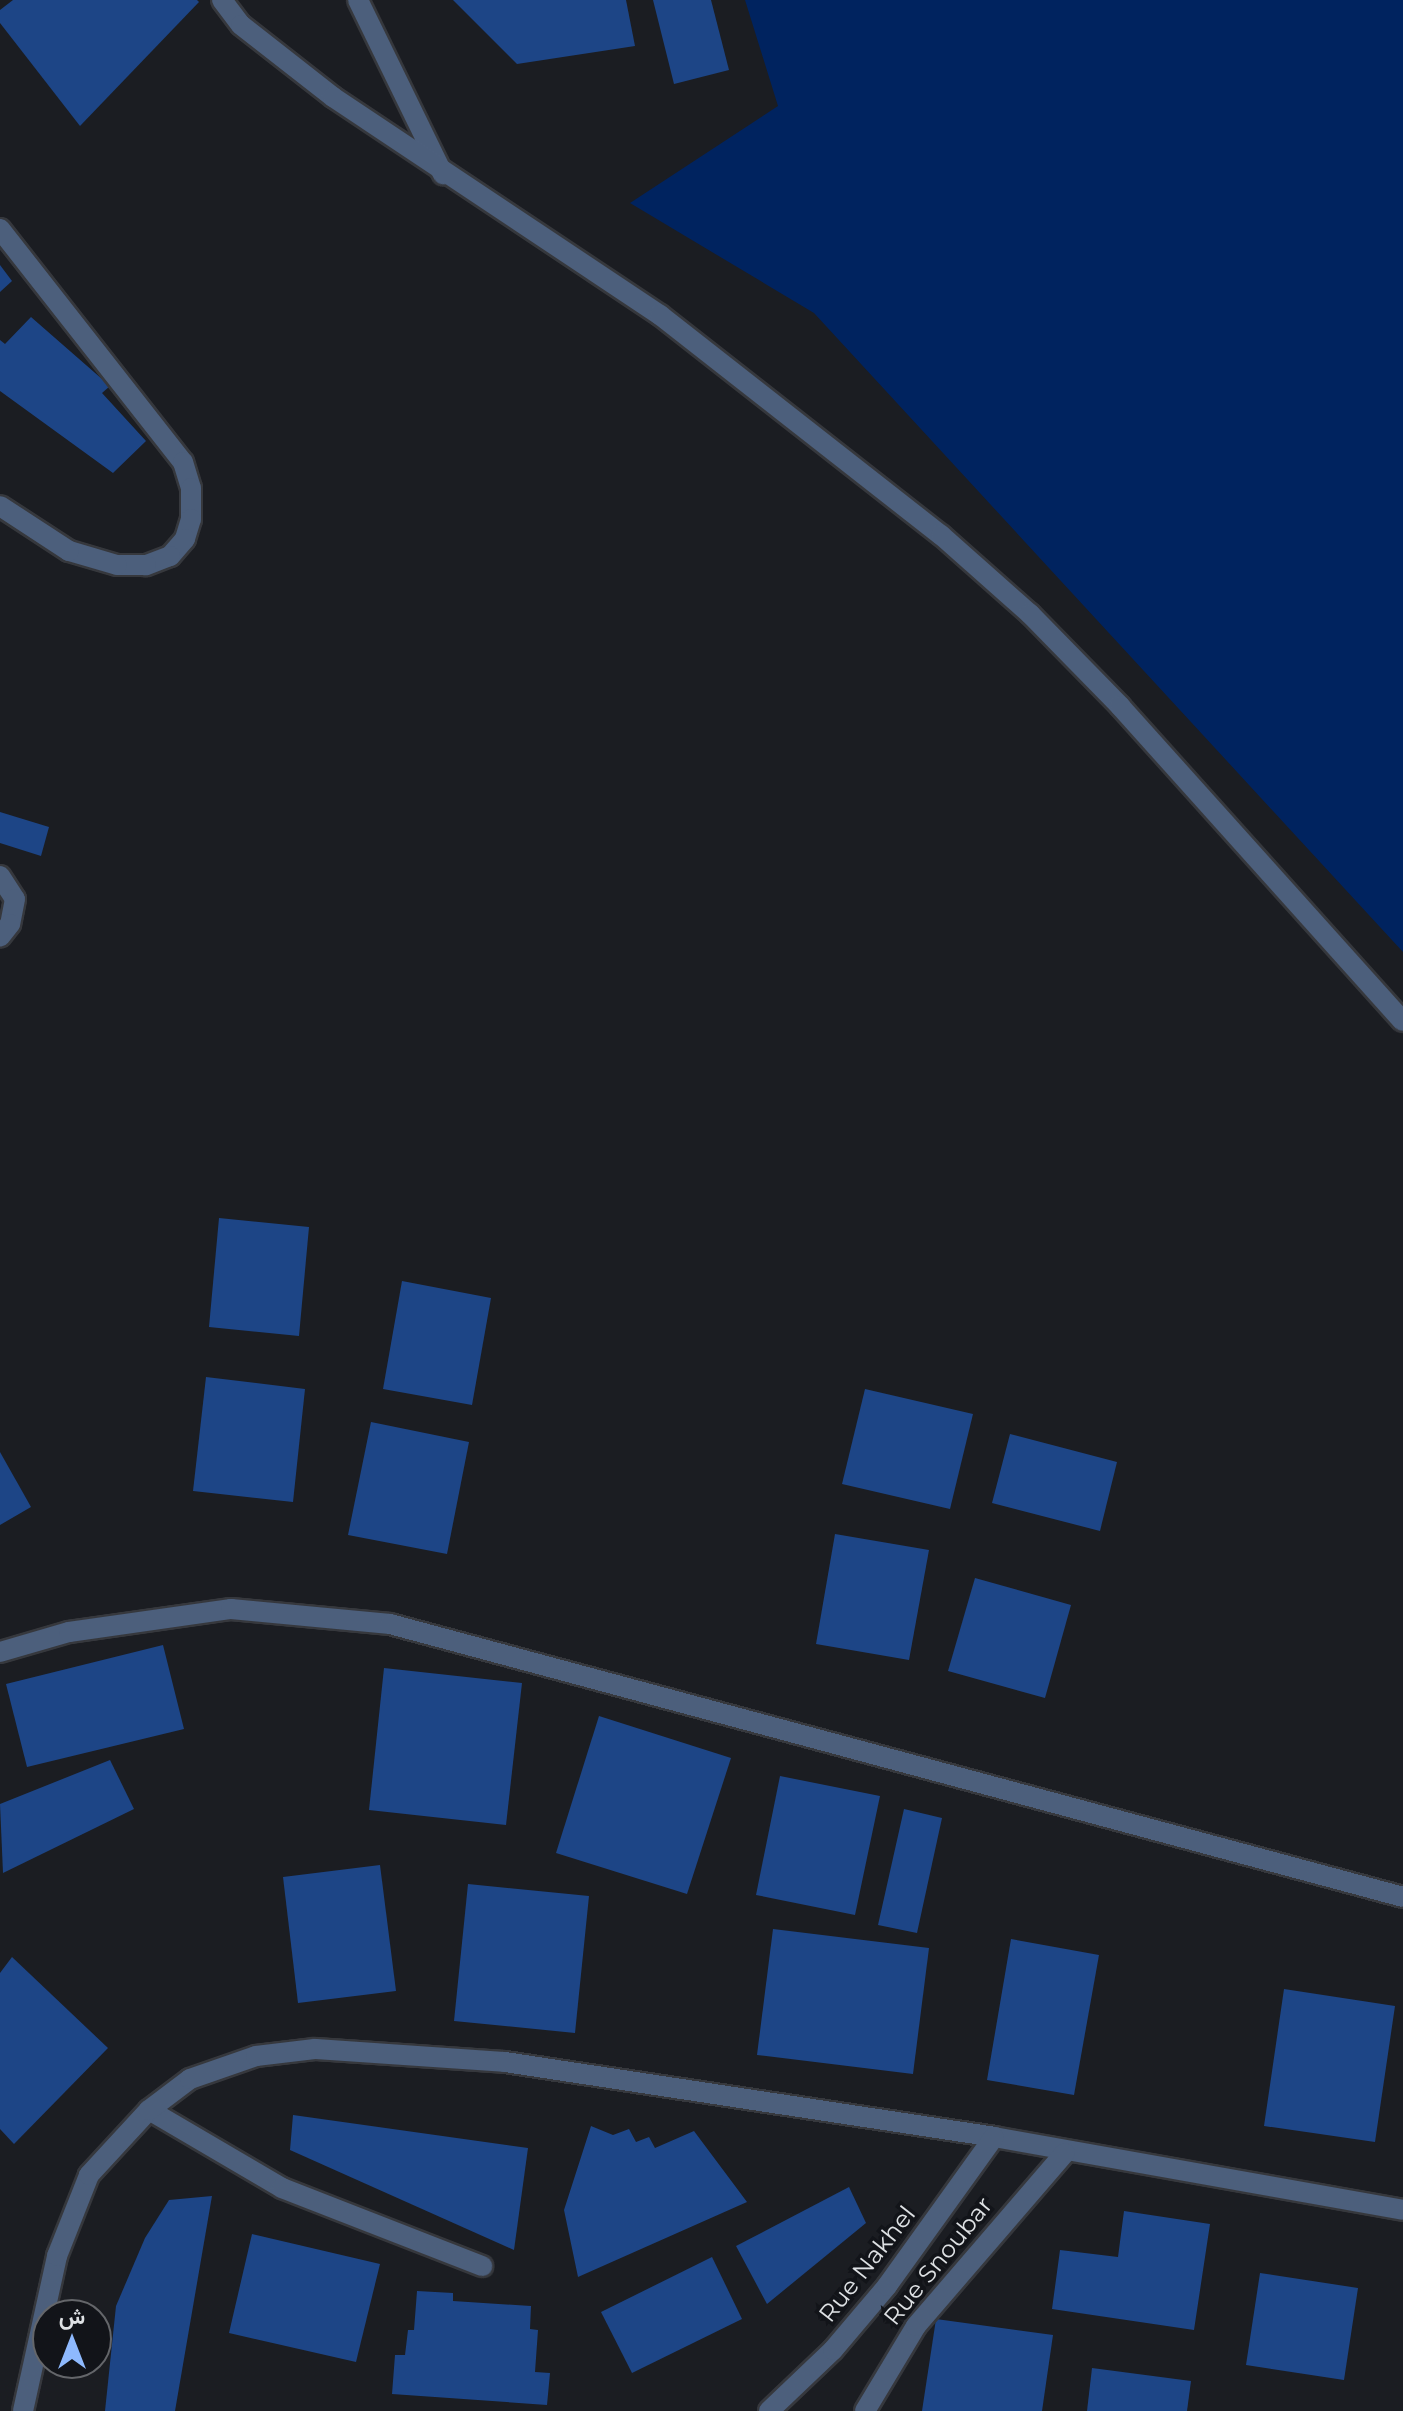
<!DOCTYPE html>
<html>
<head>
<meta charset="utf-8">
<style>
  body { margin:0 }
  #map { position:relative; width:1403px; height:2411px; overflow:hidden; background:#1b1d22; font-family:Montserrat,Vazirmatn,sans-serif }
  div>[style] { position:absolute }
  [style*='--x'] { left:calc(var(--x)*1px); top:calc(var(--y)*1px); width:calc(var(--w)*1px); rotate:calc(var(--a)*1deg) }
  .green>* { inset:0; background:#00235f }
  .building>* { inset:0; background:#1d4586 }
  .roads { filter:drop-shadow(2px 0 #36383d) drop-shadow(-2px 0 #36383d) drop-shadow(0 2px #36383d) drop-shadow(0 -2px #36383d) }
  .minor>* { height:20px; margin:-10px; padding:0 10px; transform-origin:10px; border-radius:10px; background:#4c5f7c }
  .tertiary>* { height:20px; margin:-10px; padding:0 10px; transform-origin:10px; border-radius:10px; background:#4c5f7c }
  span { translate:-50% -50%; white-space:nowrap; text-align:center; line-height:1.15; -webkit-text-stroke:7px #121419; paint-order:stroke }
  .street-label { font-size:24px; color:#dee1e4 }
  .north { position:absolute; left:32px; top:2299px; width:80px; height:80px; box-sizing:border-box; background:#121419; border:2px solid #64666a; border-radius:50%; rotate:0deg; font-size:22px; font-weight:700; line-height:32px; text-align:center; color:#dee1e4 }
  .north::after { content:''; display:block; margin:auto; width:28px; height:36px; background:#8eb9fd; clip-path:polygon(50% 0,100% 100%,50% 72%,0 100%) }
</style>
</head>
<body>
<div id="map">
  <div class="green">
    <i style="clip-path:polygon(745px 0,1403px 0,1403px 952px,814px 313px,630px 203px,778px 106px)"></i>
  </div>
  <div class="building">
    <i style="clip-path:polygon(13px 0,197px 0,199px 2px,80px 126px,0 23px,0 10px)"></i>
    <i style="clip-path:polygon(453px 0,626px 0,635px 46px,517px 64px)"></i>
    <i style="clip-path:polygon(653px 0,711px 0,729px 70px,674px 84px)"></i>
    <i style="clip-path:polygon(0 265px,12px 281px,0 292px)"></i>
    <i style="clip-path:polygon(31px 317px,110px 386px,102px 393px,146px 441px,113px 473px,0 391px,0 340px,5px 344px)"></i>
    <i style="clip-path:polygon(0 812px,49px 827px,41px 856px,0 843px)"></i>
    <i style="clip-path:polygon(219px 1218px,309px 1227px,299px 1336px,209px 1327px)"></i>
    <i style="clip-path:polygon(402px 1281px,491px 1298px,472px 1405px,383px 1389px)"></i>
    <i style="clip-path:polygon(206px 1377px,305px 1389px,293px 1502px,193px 1491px)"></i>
    <i style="clip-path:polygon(865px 1389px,973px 1414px,950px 1509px,842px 1484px)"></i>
    <i style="clip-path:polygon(371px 1422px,469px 1442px,447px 1554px,348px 1535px)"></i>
    <i style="clip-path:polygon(1010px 1434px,1117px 1462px,1100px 1531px,992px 1503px)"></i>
    <i style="clip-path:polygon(0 1452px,31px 1507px,0 1525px)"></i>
    <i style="clip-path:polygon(835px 1534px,929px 1550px,909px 1660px,816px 1644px)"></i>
    <i style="clip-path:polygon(975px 1578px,1071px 1605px,1045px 1698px,948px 1671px)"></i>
    <i style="clip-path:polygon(163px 1645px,184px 1729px,27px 1767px,6px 1684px)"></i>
    <i style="clip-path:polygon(384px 1668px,522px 1683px,506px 1825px,369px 1810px)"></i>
    <i style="clip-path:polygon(599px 1716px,731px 1758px,687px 1894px,556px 1853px)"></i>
    <i style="clip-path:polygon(110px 1760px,134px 1809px,3px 1873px,0 1804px)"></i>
    <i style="clip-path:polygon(780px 1776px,880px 1796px,855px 1915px,756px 1895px)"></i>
    <i style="clip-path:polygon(904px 1809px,942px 1818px,917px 1933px,878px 1925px)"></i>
    <i style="clip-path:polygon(380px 1865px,396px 1991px,298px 2003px,283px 1877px)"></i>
    <i style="clip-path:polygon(468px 1884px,589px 1896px,575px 2033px,454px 2021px)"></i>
    <i style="clip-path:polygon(773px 1929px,929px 1948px,913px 2074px,757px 2055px)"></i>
    <i style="clip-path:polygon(1011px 1939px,1099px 1955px,1074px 2095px,987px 2080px)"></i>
    <i style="clip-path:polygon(12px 1957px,108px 2048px,14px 2144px,0 2129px,0 1973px)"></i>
    <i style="clip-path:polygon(1284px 1989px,1395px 2006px,1375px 2142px,1264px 2126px)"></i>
    <i style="clip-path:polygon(293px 2115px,528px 2148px,514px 2250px,290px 2150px)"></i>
    <i style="clip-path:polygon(591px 2126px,613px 2135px,629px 2129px,636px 2142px,649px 2137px,655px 2148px,694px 2131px,747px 2202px,578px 2277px,564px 2210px)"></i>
    <i style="clip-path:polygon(849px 2187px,866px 2223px,767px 2304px,736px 2246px)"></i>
    <i style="clip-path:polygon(212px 2196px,175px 2411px,105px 2411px,116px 2306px,145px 2238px,169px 2200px)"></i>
    <i style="clip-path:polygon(1124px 2211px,1210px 2224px,1194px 2330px,1052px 2309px,1060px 2250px,1118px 2257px)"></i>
    <i style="clip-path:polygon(252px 2234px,380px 2264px,356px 2362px,229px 2333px)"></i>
    <i style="clip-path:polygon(712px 2257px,742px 2319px,632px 2373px,601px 2312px)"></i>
    <i style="clip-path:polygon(1260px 2273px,1358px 2288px,1344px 2380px,1246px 2365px)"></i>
    <i style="clip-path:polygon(417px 2291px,453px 2293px,453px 2301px,531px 2306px,530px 2329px,538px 2330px,535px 2372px,550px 2373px,547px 2405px,392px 2394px,395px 2355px,405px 2355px,408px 2330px,414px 2330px)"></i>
    <i style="clip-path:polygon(936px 2319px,1053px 2335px,1042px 2411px,922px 2411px)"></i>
    <i style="clip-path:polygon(1092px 2368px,1191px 2381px,1187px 2411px,1087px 2411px)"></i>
  </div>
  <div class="roads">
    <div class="minor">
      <i style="--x:358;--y:0;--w:194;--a:64"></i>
      <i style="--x:0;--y:229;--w:296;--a:51.9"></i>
      <i style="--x:183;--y:462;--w:27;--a:73"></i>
      <i style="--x:191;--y:488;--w:31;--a:90"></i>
      <i style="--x:191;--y:519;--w:21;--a:107"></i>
      <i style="--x:185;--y:539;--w:23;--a:131"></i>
      <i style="--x:170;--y:556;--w:26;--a:159"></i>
      <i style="--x:146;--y:565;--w:29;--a:180"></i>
      <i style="--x:117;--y:565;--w:50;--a:-163.7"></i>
      <i style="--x:69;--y:551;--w:82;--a:-146.9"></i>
      <i style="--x:0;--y:876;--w:27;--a:57"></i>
      <i style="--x:15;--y:899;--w:25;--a:101"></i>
      <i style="--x:10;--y:924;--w:16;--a:128"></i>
      <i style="--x:0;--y:1652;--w:72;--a:-16.2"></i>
      <i style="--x:69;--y:1632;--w:164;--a:-8.1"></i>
      <i style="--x:231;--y:1609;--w:160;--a:5.4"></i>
      <i style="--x:390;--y:1624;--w:1049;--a:15.08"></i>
      <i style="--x:149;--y:2110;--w:154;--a:30.4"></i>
      <i style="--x:282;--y:2188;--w:215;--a:21.3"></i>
      <i style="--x:23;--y:2411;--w:159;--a:-77.6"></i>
      <i style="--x:57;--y:2256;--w:87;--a:-68.4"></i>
      <i style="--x:89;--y:2175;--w:88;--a:-47.3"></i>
      <i style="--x:149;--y:2110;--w:51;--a:-37.1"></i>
      <i style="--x:190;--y:2079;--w:70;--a:-19.2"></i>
      <i style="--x:256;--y:2056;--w:59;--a:-6.8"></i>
      <i style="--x:315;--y:2049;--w:190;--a:3.9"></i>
      <i style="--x:505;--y:2062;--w:495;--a:8.7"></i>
      <i style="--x:994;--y:2137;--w:415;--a:10.1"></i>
      <i style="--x:769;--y:2411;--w:88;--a:-43.6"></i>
      <i style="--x:833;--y:2350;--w:84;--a:-49.8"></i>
      <i style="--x:887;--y:2286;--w:183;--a:-54.3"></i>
      <i style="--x:865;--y:2411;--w:99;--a:-59"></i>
      <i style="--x:916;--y:2326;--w:228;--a:-49.3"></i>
    </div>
    <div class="tertiary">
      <i style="--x:222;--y:0;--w:31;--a:53"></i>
      <i style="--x:241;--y:25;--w:117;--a:38"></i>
      <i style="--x:333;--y:97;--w:393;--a:33.7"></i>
      <i style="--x:660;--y:315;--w:357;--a:38.1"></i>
      <i style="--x:941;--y:535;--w:119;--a:41.6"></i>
      <i style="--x:1030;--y:614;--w:129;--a:45.6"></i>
      <i style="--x:1120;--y:706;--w:423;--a:48.1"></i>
    </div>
  </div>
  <div class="street-label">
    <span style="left:938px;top:2261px;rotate:-51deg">Rue Snoubar</span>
    <span style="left:867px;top:2264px;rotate:-52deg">Rue Nakhel</span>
  </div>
  <div class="north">ش</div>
</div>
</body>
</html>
